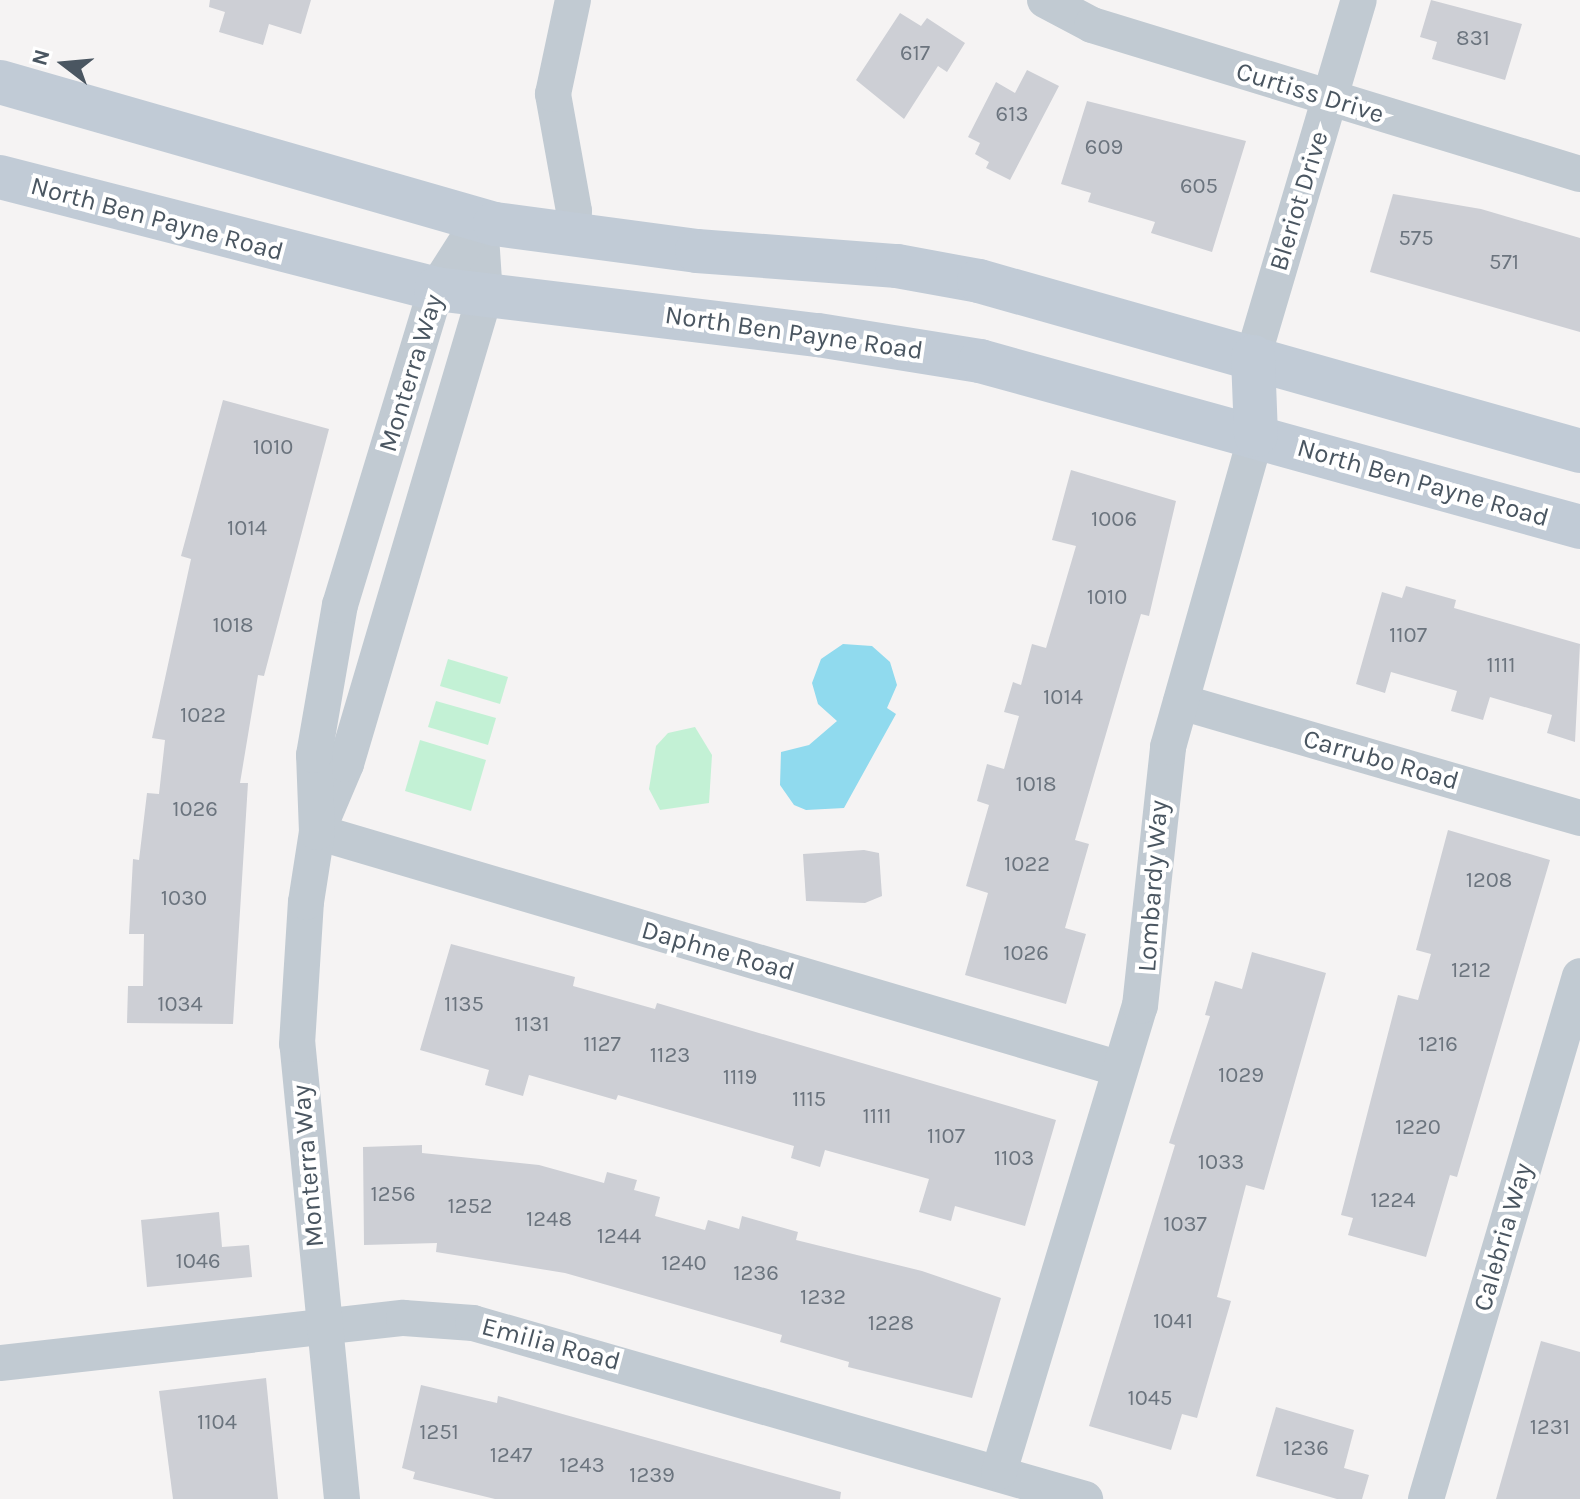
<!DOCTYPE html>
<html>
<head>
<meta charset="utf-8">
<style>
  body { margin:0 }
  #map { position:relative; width:1580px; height:1499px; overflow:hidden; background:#f5f3f3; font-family:Karla,sans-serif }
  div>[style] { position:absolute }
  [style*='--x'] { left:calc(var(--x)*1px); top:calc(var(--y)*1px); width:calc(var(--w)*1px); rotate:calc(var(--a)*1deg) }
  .green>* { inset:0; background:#c3f1d5 }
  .water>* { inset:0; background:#90daee }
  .building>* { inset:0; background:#cdcfd5 }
  .street>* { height:36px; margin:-18px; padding:0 18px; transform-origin:18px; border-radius:18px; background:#c1cad2 }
  .secondary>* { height:44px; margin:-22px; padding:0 22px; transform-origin:22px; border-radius:22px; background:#c1cbd6 }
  span { translate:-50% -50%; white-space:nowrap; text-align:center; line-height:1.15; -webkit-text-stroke:8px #fff; paint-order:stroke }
  .number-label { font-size:22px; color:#6b747e }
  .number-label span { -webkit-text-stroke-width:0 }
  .street-label { font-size:26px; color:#4a5661 }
  .north { position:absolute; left:24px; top:24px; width:80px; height:80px; -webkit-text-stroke:6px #fff; paint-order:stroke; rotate:286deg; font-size:22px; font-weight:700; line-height:32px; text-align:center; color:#4a5661 }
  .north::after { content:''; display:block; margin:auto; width:28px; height:36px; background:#4a5661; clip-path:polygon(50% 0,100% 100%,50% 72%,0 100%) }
</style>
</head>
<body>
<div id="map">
  <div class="green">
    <i style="clip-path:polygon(448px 659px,508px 677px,500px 704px,440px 686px)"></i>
    <i style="clip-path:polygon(436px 701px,496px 718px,488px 745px,428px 727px)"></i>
    <i style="clip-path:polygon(695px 727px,712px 755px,709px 803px,660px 810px,649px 789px,656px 746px,668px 733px)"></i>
    <i style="clip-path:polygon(420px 740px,486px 760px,471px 811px,405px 791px)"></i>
  </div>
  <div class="water">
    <i style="clip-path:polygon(843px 644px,872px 646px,890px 662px,897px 685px,887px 708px,896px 714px,844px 808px,806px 810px,794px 805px,780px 785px,781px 752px,809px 745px,837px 721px,818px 704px,812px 683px,821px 659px)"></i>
  </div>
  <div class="building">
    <i style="clip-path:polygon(210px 0,311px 0,301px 34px,269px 24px,263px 45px,219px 32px,225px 12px,209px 7px)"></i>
    <i style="clip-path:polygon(1431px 0,1522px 24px,1505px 80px,1432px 59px,1437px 42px,1420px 37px)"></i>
    <i style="clip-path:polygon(900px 13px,921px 26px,927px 18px,965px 43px,947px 72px,938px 66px,904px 119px,856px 80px)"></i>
    <i style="clip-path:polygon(1027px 70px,1059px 86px,1010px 180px,986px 168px,989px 162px,975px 154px,980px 143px,968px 137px,996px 82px,1015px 93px)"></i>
    <i style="clip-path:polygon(1087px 101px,1246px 141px,1212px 252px,1151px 233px,1155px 222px,1088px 202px,1091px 193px,1061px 184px)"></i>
    <i style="clip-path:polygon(1393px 194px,1481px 209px,1580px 238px,1580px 332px,1370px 272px)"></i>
    <i style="clip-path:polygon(223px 400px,329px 429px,264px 676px,258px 675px,240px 783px,248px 783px,233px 1024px,127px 1023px,128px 986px,143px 986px,144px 934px,129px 934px,133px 859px,139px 860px,147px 793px,159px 794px,165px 740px,152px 738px,191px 559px,181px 556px)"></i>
    <i style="clip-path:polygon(1071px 470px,1176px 501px,1149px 616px,1141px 614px,1075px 840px,1089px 844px,1065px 928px,1086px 934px,1066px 1004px,965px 975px,988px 893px,966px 886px,989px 805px,977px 801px,987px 764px,1004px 769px,1019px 716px,1004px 712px,1013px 682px,1021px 685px,1032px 644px,1046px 648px,1076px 546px,1052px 540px)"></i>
    <i style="clip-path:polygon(1406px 586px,1456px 600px,1454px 608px,1580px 644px,1575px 742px,1547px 733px,1552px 715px,1490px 697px,1483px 720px,1451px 711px,1457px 691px,1391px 672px,1385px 693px,1356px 684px,1382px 592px,1402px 598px)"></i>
    <i style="clip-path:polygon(1448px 830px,1550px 860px,1457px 1177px,1450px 1175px,1426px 1257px,1348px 1235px,1353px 1218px,1341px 1215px,1398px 995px,1418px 1000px,1431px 954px,1416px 950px)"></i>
    <i style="clip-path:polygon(864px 850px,879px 853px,882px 896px,865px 903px,806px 901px,803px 854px)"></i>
    <i style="clip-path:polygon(451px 944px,575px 977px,573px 986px,655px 1009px,657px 1003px,1056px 1120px,1025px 1226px,955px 1206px,951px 1221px,919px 1212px,929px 1179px,825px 1150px,820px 1167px,791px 1158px,794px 1146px,618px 1095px,616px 1100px,529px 1075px,523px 1096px,485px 1085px,489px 1070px,420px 1050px)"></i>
    <i style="clip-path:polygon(1252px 952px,1326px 973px,1264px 1190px,1246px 1185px,1217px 1297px,1231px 1301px,1197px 1418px,1182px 1414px,1171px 1450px,1089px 1426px,1175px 1145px,1169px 1143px,1210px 1016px,1205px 1015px,1215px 981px,1242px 989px)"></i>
    <i style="clip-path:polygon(422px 1145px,422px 1153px,539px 1165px,604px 1183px,607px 1172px,637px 1180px,634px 1190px,660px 1197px,655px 1216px,705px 1230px,708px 1220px,739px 1229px,742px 1216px,798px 1232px,796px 1240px,922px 1271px,1001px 1298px,972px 1398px,848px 1367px,849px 1362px,780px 1342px,782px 1335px,565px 1273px,436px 1252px,437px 1243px,364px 1245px,363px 1147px)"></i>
    <i style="clip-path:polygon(219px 1212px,222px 1247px,249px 1245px,252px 1277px,147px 1287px,141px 1220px)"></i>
    <i style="clip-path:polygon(1541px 1341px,1580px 1352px,1580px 1499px,1496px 1499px)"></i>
    <i style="clip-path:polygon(266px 1378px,278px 1499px,173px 1499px,159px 1391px)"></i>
    <i style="clip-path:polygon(421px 1385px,497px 1403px,498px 1396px,841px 1492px,840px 1499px,495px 1499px,413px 1479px,415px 1472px,402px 1468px)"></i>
    <i style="clip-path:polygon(1276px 1407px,1354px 1430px,1344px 1468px,1369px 1475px,1362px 1499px,1337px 1499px,1256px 1476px)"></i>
  </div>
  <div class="street">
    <i style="--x:1045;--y:0;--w:53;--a:28"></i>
    <i style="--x:1092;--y:25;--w:510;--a:16.98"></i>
    <i style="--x:570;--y:236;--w:25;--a:-81"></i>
    <i style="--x:574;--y:211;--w:119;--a:-100.2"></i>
    <i style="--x:553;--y:94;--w:96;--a:-78"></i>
    <i style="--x:1253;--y:357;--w:372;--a:-73.5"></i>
    <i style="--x:1181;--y:702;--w:416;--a:16.2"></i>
    <i style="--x:321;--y:823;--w:64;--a:-67"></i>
    <i style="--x:346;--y:764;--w:488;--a:-73.5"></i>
    <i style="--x:485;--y:296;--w:76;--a:-93.8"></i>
    <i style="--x:317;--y:832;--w:837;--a:16.44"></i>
    <i style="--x:0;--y:1363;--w:406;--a:-6.4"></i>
    <i style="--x:404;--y:1318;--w:69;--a:4.1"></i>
    <i style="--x:473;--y:1323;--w:637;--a:16.04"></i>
    <i style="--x:999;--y:1472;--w:487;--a:-73.2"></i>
    <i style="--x:1140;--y:1006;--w:261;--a:-83.8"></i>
    <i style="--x:1168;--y:747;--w:324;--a:-74.2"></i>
    <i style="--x:342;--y:1499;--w:457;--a:-95.6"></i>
    <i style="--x:297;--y:1044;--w:142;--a:-86.4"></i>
    <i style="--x:306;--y:902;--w:71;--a:-81.1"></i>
    <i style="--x:317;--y:832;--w:77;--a:-92.2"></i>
    <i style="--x:314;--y:755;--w:152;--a:-80.2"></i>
    <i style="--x:340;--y:605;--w:330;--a:-73.1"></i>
    <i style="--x:436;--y:289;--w:82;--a:-57.5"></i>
    <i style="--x:1426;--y:1499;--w:545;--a:-73.59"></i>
  </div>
  <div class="secondary">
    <i style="--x:0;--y:82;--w:515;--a:16.01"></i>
    <i style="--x:495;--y:224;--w:204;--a:7.6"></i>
    <i style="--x:697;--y:251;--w:201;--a:4.3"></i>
    <i style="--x:897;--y:266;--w:83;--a:10.4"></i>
    <i style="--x:979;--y:281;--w:625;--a:15.79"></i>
    <i style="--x:0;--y:177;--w:450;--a:14.4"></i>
    <i style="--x:436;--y:289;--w:385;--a:6.9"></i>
    <i style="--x:818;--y:335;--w:164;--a:9.1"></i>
    <i style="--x:980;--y:361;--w:623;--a:15.46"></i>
    <i style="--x:1253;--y:357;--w:78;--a:87.8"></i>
  </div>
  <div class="number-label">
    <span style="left:1473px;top:39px">831</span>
    <span style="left:915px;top:54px">617</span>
    <span style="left:1012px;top:115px">613</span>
    <span style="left:1104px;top:148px">609</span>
    <span style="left:1199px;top:187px">605</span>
    <span style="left:1416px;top:239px">575</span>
    <span style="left:1504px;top:263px">571</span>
    <span style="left:273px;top:448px">1010</span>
    <span style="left:1114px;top:520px">1006</span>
    <span style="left:247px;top:529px">1014</span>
    <span style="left:1107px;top:598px">1010</span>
    <span style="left:233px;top:626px">1018</span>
    <span style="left:1408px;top:636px">1107</span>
    <span style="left:1501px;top:666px">1111</span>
    <span style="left:1063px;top:698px">1014</span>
    <span style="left:203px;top:716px">1022</span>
    <span style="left:1036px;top:785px">1018</span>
    <span style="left:195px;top:810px">1026</span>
    <span style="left:1027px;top:865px">1022</span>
    <span style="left:1489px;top:881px">1208</span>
    <span style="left:184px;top:899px">1030</span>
    <span style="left:1026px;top:954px">1026</span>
    <span style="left:1471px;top:971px">1212</span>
    <span style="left:180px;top:1005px">1034</span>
    <span style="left:464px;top:1005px">1135</span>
    <span style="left:532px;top:1025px">1131</span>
    <span style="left:602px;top:1045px">1127</span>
    <span style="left:1438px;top:1045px">1216</span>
    <span style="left:670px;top:1056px">1123</span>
    <span style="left:1241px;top:1076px">1029</span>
    <span style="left:740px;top:1078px">1119</span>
    <span style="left:809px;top:1100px">1115</span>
    <span style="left:877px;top:1117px">1111</span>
    <span style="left:1418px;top:1128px">1220</span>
    <span style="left:946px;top:1137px">1107</span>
    <span style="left:1014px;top:1159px">1103</span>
    <span style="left:1221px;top:1163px">1033</span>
    <span style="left:393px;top:1195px">1256</span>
    <span style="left:1393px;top:1201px">1224</span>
    <span style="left:470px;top:1207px">1252</span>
    <span style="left:549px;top:1220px">1248</span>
    <span style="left:1185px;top:1225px">1037</span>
    <span style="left:619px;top:1237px">1244</span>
    <span style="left:198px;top:1262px">1046</span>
    <span style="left:684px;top:1264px">1240</span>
    <span style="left:756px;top:1274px">1236</span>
    <span style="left:823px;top:1298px">1232</span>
    <span style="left:1173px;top:1322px">1041</span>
    <span style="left:891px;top:1324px">1228</span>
    <span style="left:1150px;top:1399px">1045</span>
    <span style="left:217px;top:1423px">1104</span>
    <span style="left:1550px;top:1428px">1231</span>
    <span style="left:439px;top:1433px">1251</span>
    <span style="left:1306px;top:1449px">1236</span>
    <span style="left:511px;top:1456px">1247</span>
    <span style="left:582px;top:1466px">1243</span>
    <span style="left:652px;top:1476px">1239</span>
  </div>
  <div class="street-label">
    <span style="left:1310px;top:93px;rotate:17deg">Curtiss Drive</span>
    <span style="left:1299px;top:201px;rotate:-73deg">Bleriot Drive</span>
    <span style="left:157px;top:219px;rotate:15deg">North Ben Payne Road</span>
    <span style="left:794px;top:333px;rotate:8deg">North Ben Payne Road</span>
    <span style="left:411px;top:373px;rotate:-73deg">Monterra Way</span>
    <span style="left:1423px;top:483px;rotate:16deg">North Ben Payne Road</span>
    <span style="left:1381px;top:760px;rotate:16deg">Carrubo Road</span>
    <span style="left:1153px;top:886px;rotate:-86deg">Lombardy Way</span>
    <span style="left:718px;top:951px;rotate:16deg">Daphne Road</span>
    <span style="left:308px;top:1166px;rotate:-95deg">Monterra Way</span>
    <span style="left:1503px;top:1237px;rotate:-74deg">Calebria Way</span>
    <span style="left:551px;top:1344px;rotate:15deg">Emilia Road</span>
  </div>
  <div class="north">N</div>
</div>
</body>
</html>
